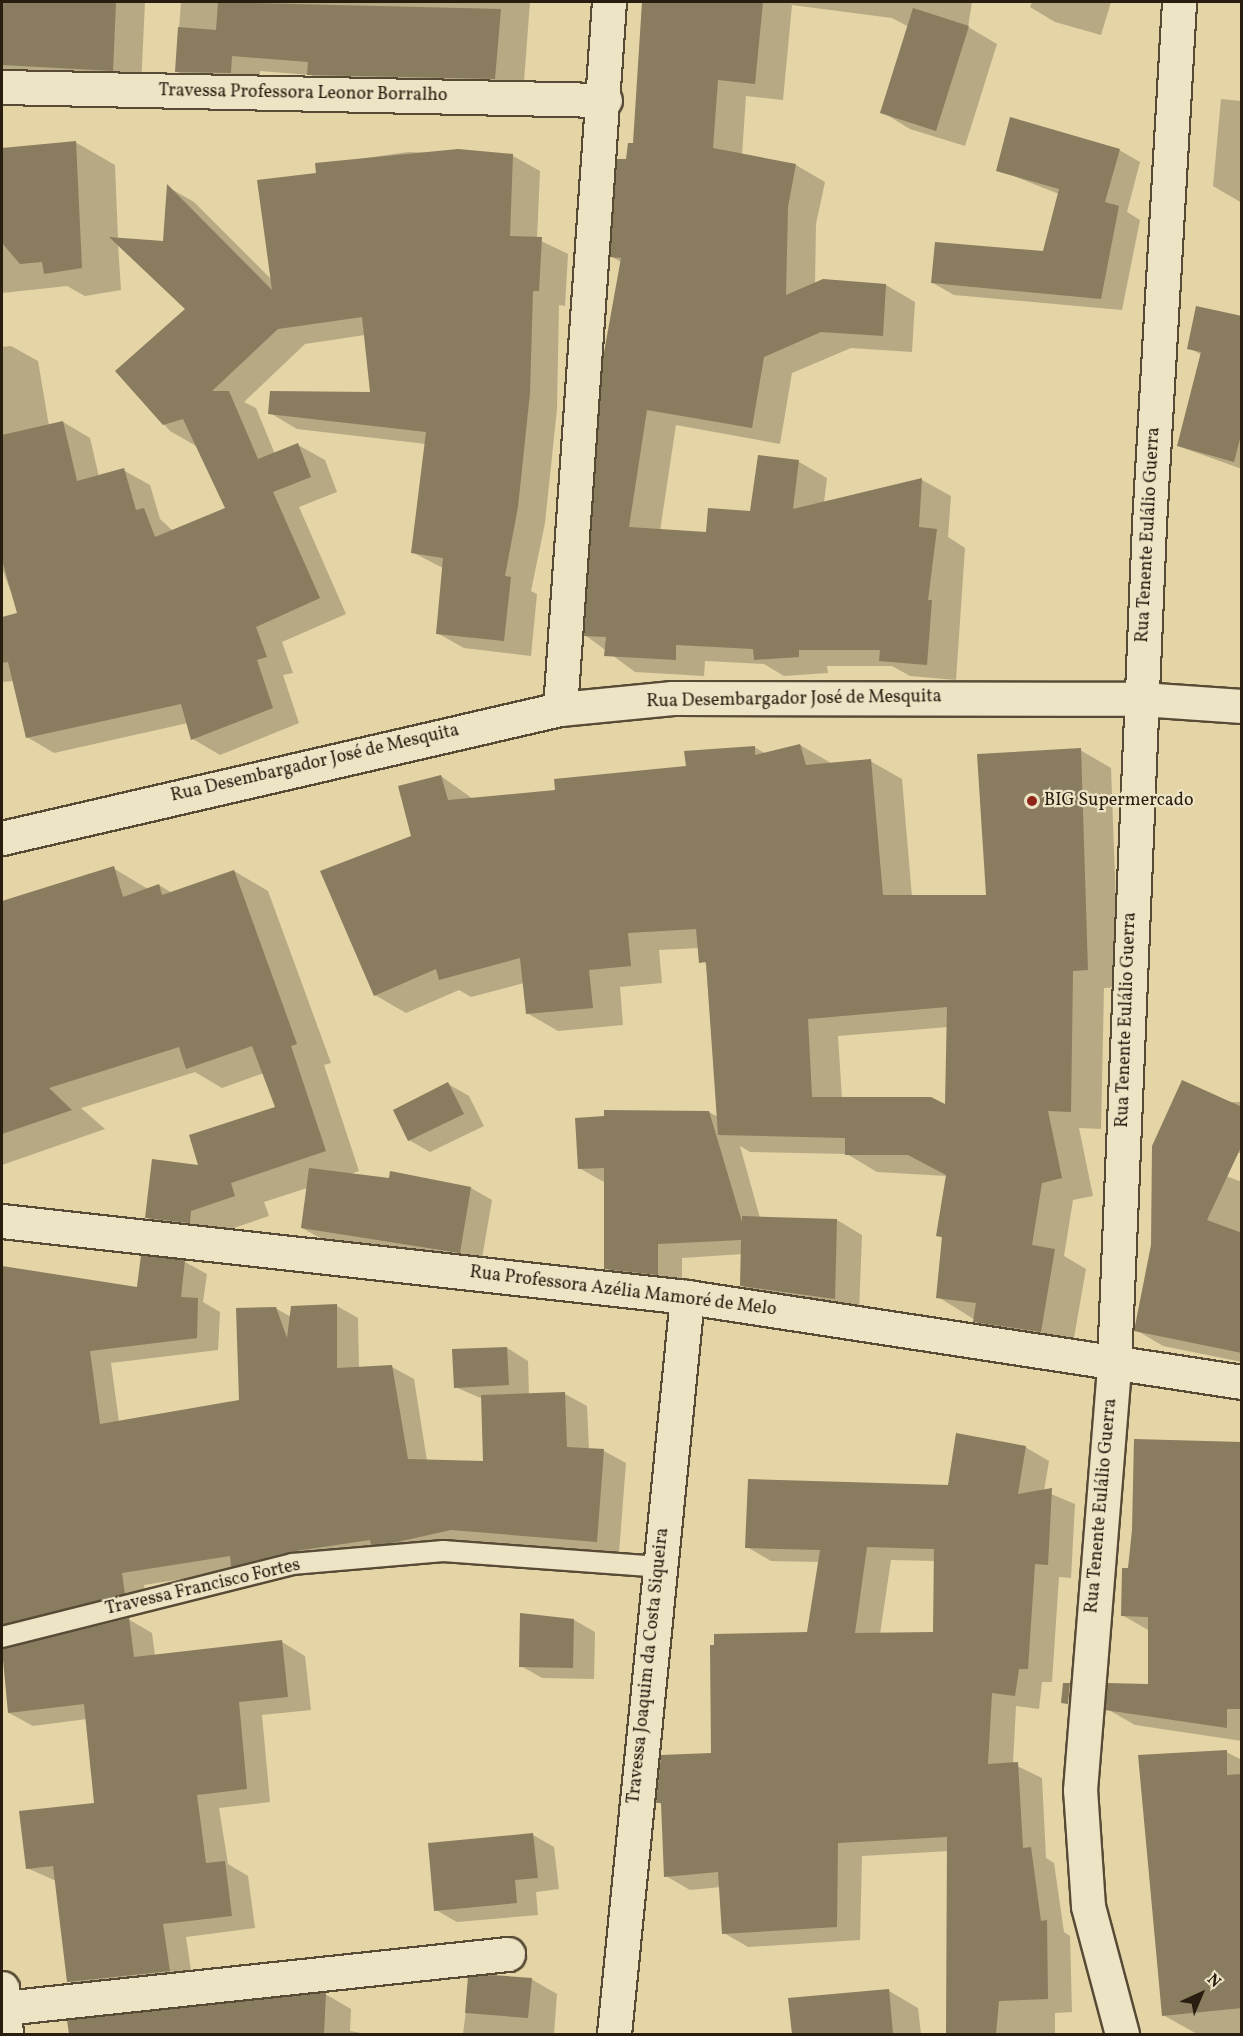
<!DOCTYPE html>
<html>
<head>
<meta charset="utf-8">
<style>
  body { margin:0 }
  #map { position:relative; width:1243px; height:2036px; overflow:hidden; background:#e4d4a6; font-family:Vollkorn,serif }
  div>[style] { position:absolute }
  [style*='--x'] { left:calc(var(--x)*1px); top:calc(var(--y)*1px); width:calc(var(--w)*1px); rotate:calc(var(--a)*1deg) }
  .shadow>* { inset:0; background:#0003 }
  .building>* { inset:0; background:#8a7c5e }
  .roads { filter:drop-shadow(2px 0 #584b36) drop-shadow(-2px 0 #584b36) drop-shadow(0 2px #584b36) drop-shadow(0 -2px #584b36) }
  .service>* { height:20px; margin:-10px; padding:0 10px; transform-origin:10px; border-radius:10px; background:#ede3c5 }
  .minor>* { height:33px; margin:-16.5px; padding:0 16.5px; transform-origin:16.5px; border-radius:16.5px; background:#ede3c5 }
  .tertiary>* { height:33px; margin:-16.5px; padding:0 16.5px; transform-origin:16.5px; border-radius:16.5px; background:#ede3c5 }
  .secondary>* { height:33px; margin:-16.5px; padding:0 16.5px; transform-origin:16.5px; border-radius:16.5px; background:#ede3c5 }
  .dots>* { width:16px; height:16px; translate:-50% -50%; box-sizing:border-box; border:3px solid #ede3c5; border-radius:50% }
  span { translate:-50% -50%; white-space:nowrap; text-align:center; line-height:1.15; -webkit-text-stroke:4.5px #ede3c5; paint-order:stroke }
  .street-label { font-size:18px; color:#291d10 }
  .poi-label { font-size:18px; color:#291d10 }
  .left { translate:0 -50%; text-align:left }
  .frame { position:absolute; inset:0; border:3px solid #291d10; pointer-events:none }
  .north { position:absolute; left:1171px; top:1964px; width:60px; height:60px; -webkit-text-stroke:4px #ede3c5; paint-order:stroke; rotate:44deg; font-size:16px; font-weight:700; line-height:24px; text-align:center; color:#291d10 }
  .north::after { content:''; display:block; margin:auto; width:21px; height:27px; background:#291d10; clip-path:polygon(50% 0,100% 100%,50% 72%,0 100%) }
</style>
</head>
<body>
<div id="map">
  <div class="shadow">
    <i style="clip-path:polygon(2px 2px,145px 2px,141px 86px,2px 79px)"></i>
    <i style="clip-path:polygon(181px 2px,530px 2px,523px 95px,337px 91px,311px 75px,260px 71px,259px 89px,205px 88px,176px 71px)"></i>
    <i style="clip-path:polygon(645px 2px,972px 2px,968px 27px,997px 44px,965px 146px,910px 129px,882px 112px,909px 27px,892px 18px,792px 5px,783px 100px,746px 96px,742px 155px,796px 165px,825px 182px,816px 224px,815px 284px,886px 285px,915px 302px,912px 352px,851px 348px,792px 373px,780px 444px,676px 425px,660px 531px,707px 534px,751px 512px,799px 462px,827px 478px,824px 503px,922px 480px,951px 496px,948px 537px,965px 548px,956px 680px,910px 676px,892px 666px,827px 666px,828px 673px,784px 676px,764px 664px,705px 661px,704px 676px,635px 672px,585px 635px,621px 262px,612px 257px,635px 144px)"></i>
    <i style="clip-path:polygon(1032px 2px,1111px 2px,1101px 35px,1055px 22px,1030px 7px)"></i>
    <i style="clip-path:polygon(1221px 99px,1242px 101px,1242px 203px,1213px 186px)"></i>
    <i style="clip-path:polygon(75px 142px,115px 165px,118px 239px,164px 242px,168px 187px,194px 202px,273px 281px,318px 174px,317px 165px,408px 152px,513px 156px,540px 171px,537px 239px,568px 254px,565px 306px,559px 305px,557px 409px,545px 523px,531px 591px,537px 594px,531px 656px,464px 648px,437px 633px,443px 568px,412px 552px,426px 444px,297px 429px,270px 413px,372px 393px,365px 335px,305px 344px,244px 402px,256px 408px,275px 454px,298px 445px,325px 460px,337px 492px,299px 507px,346px 614px,282px 642px,293px 673px,283px 675px,299px 723px,220px 755px,193px 739px,188px 723px,54px 753px,27px 737px,14px 681px,2px 682px,2px 619px,19px 614px,2px 568px,2px 347px,11px 346px,38px 361px,49px 426px,63px 422px,90px 438px,99px 477px,123px 470px,150px 485px,160px 519px,173px 531px,227px 508px,198px 447px,170px 431px,117px 371px,187px 309px,118px 244px,121px 290px,85px 296px,67px 286px,2px 293px,2px 149px)"></i>
    <i style="clip-path:polygon(1119px 150px,1140px 162px,1127px 212px,1140px 220px,1122px 310px,954px 295px,933px 283px,1044px 253px,1059px 194px,998px 170px)"></i>
    <i style="clip-path:polygon(1242px 318px,1242px 469px,1178px 446px,1202px 355px,1189px 348px)"></i>
    <i style="clip-path:polygon(evenodd,800px 745px,831px 763px,870px 761px,902px 779px,912px 897px,987px 897px,1080px 750px,1111px 768px,1119px 987px,1104px 988px,1101px 1129px,1079px 1128px,1093px 1196px,1073px 1200px,1064px 1256px,1086px 1269px,1072px 1349px,1006px 1339px,938px 1297px,944px 1239px,938px 1235px,947px 1176px,877px 1172px,847px 1154px,750px 1152px,740px 1146px,760px 1218px,837px 1220px,862px 1235px,859px 1313px,767px 1300px,742px 1285px,743px 1254px,682px 1258px,682px 1288px,630px 1282px,606px 1268px,604px 1182px,579px 1168px,709px 1112px,718px 1117px,706px 965px,699px 948px,659px 950px,662px 983px,620px 987px,623px 1025px,558px 1031px,527px 1013px,524px 983px,471px 997px,459px 990px,406px 1013px,375px 995px,413px 836px,441px 776px,473px 799px,557px 792px,687px 767px,754px 747px,766px 754px,800px 745px,948px 1027px,947px 1106px,842px 1099px,838px 1036px,948px 1027px)"></i>
    <i style="clip-path:polygon(113px 868px,148px 889px,159px 885px,172px 893px,234px 871px,268px 891px,331px 1063px,324px 1065px,359px 1171px,348px 1175px,471px 1188px,492px 1200px,481px 1264px,324px 1240px,302px 1228px,307px 1188px,264px 1202px,269px 1216px,225px 1231px,181px 1237px,147px 1217px,200px 1167px,277px 1108px,264px 1073px,222px 1088px,195px 1072px,81px 1108px,105px 1129px,2px 1165px,2px 903px)"></i>
    <i style="clip-path:polygon(448px 1084px,469px 1096px,484px 1126px,430px 1152px,409px 1140px)"></i>
    <i style="clip-path:polygon(1226px 1102px,1242px 1102px,1242px 1153px,1178px 1151px)"></i>
    <i style="clip-path:polygon(1154px 1149px,1242px 1182px,1242px 1362px,1163px 1346px,1136px 1330px,1152px 1246px)"></i>
    <i style="clip-path:polygon(142px 1257px,185px 1262px,207px 1274px,203px 1302px,220px 1312px,218px 1350px,111px 1363px,119px 1422px,241px 1401px,275px 1308px,291px 1317px,337px 1306px,358px 1318px,359px 1368px,392px 1367px,414px 1379px,427px 1461px,484px 1463px,483px 1399px,455px 1387px,507px 1348px,528px 1361px,529px 1395px,565px 1394px,587px 1406px,589px 1450px,604px 1451px,626px 1463px,619px 1553px,474px 1541px,411px 1555px,239px 1570px,144px 1585px,147px 1606px,23px 1637px,2px 1624px,2px 1267px,139px 1288px)"></i>
    <i style="clip-path:polygon(1242px 1443px,1242px 1741px,1135px 1725px,1107px 1709px,1150px 1685px,1150px 1631px,1122px 1615px,1130px 1570px)"></i>
    <i style="clip-path:polygon(evenodd,1025px 1447px,1049px 1461px,1044px 1491px,1075px 1504px,1071px 1578px,1059px 1577px,1052px 1682px,1042px 1682px,1039px 1709px,1016px 1706px,1013px 1764px,1042px 1778px,1046px 1858px,1054px 1863px,1064px 1932px,1070px 1936px,1072px 2012px,1055px 2013px,1055px 2034px,947px 2034px,949px 1851px,862px 1856px,860px 1940px,748px 1947px,724px 1933px,721px 1887px,690px 1890px,666px 1876px,663px 1805px,658px 1802px,712px 1754px,809px 1633px,819px 1562px,771px 1561px,747px 1547px,949px 1486px,1025px 1447px,891px 1560px,936px 1561px,934px 1634px,880px 1634px,891px 1560px)"></i>
    <i style="clip-path:polygon(128px 1619px,152px 1633px,155px 1656px,282px 1642px,305px 1656px,311px 1710px,262px 1715px,270px 1802px,219px 1808px,228px 1864px,248px 1876px,255px 1928px,186px 1937px,193px 1984px,92px 1995px,68px 1981px,56px 1881px,27px 1868px,96px 1804px,87px 1719px,33px 1726px,9px 1713px)"></i>
    <i style="clip-path:polygon(574px 1620px,595px 1632px,594px 1679px,542px 1678px,521px 1666px)"></i>
    <i style="clip-path:polygon(1226px 1752px,1242px 1760px,1242px 2034px,1197px 2034px,1163px 2015px)"></i>
    <i style="clip-path:polygon(533px 1835px,554px 1847px,559px 1889px,536px 1892px,538px 1915px,457px 1922px,436px 1910px)"></i>
    <i style="clip-path:polygon(470px 1979px,531px 1979px,557px 1994px,554px 2034px,463px 2034px)"></i>
    <i style="clip-path:polygon(889px 1991px,918px 2008px,921px 2034px,793px 2034px,790px 1999px)"></i>
    <i style="clip-path:polygon(325px 1994px,351px 2009px,350px 2031px,367px 2034px,71px 2034px,69px 2021px)"></i>
  </div>
  <div class="building">
    <i style="clip-path:polygon(2px 2px,116px 2px,113px 71px,2px 65px)"></i>
    <i style="clip-path:polygon(218px 2px,501px 9px,495px 79px,307px 75px,308px 62px,232px 56px,231px 73px,175px 72px,178px 27px,216px 30px)"></i>
    <i style="clip-path:polygon(642px 2px,763px 2px,755px 84px,718px 80px,713px 148px,796px 164px,788px 207px,786px 295px,823px 279px,886px 284px,883px 336px,821px 332px,764px 357px,752px 428px,647px 410px,629px 527px,706px 532px,708px 508px,750px 511px,758px 455px,799px 460px,793px 509px,922px 478px,919px 527px,937px 529px,928px 600px,932px 600px,927px 665px,879px 661px,880px 650px,799px 650px,799px 657px,754px 660px,753px 649px,676px 645px,676px 660px,604px 656px,606px 637px,584px 636px,603px 358px,621px 258px,610px 257px,617px 159px,626px 159px,628px 143px,633px 143px)"></i>
    <i style="clip-path:polygon(913px 8px,969px 26px,936px 131px,880px 113px)"></i>
    <i style="clip-path:polygon(1010px 117px,1120px 149px,1105px 202px,1119px 206px,1101px 299px,931px 283px,935px 242px,1043px 251px,1059px 189px,996px 171px)"></i>
    <i style="clip-path:polygon(76px 141px,82px 268px,44px 274px,42px 262px,20px 264px,2px 243px,2px 148px)"></i>
    <i style="clip-path:polygon(458px 149px,513px 154px,510px 236px,542px 237px,539px 291px,533px 291px,530px 393px,518px 507px,505px 576px,511px 577px,504px 641px,436px 634px,443px 558px,411px 553px,426px 432px,268px 414px,270px 391px,370px 392px,362px 317px,278px 329px,212px 391px,229px 391px,258px 459px,298px 443px,311px 477px,273px 492px,320px 598px,256px 627px,267px 657px,257px 660px,273px 708px,191px 740px,181px 704px,26px 738px,8px 662px,2px 663px,2px 617px,17px 613px,2px 560px,2px 435px,63px 421px,77px 481px,124px 468px,136px 510px,144px 508px,155px 537px,225px 508px,183px 419px,163px 425px,115px 371px,185px 309px,109px 237px,163px 241px,167px 184px,272px 290px,257px 180px,316px 173px,315px 163px)"></i>
    <i style="clip-path:polygon(1196px 306px,1242px 316px,1242px 431px,1234px 462px,1177px 446px,1201px 352px,1187px 349px)"></i>
    <i style="clip-path:polygon(evenodd,800px 744px,806px 765px,871px 759px,883px 895px,986px 895px,977px 754px,1081px 748px,1088px 970px,1073px 971px,1071px 1112px,1048px 1111px,1062px 1178px,1042px 1183px,1032px 1245px,1055px 1249px,1041px 1332px,973px 1322px,976px 1303px,936px 1298px,942px 1237px,936px 1236px,946px 1175px,908px 1155px,845px 1155px,845px 1138px,718px 1135px,706px 962px,699px 963px,696px 929px,628px 933px,631px 966px,589px 970px,593px 1008px,526px 1014px,520px 958px,439px 980px,436px 969px,374px 996px,320px 871px,411px 836px,398px 786px,441px 775px,448px 800px,555px 790px,554px 779px,686px 766px,684px 751px,755px 746px,755px 755px,800px 744px,947px 1007px,945px 1104px,931px 1097px,812px 1097px,808px 1019px,947px 1007px)"></i>
    <i style="clip-path:polygon(114px 866px,123px 897px,159px 884px,162px 895px,234px 870px,297px 1044px,291px 1046px,326px 1151px,231px 1183px,235px 1196px,191px 1211px,190px 1223px,145px 1218px,152px 1159px,198px 1165px,189px 1135px,275px 1107px,252px 1046px,186px 1069px,179px 1047px,49px 1088px,72px 1110px,2px 1134px,2px 901px)"></i>
    <i style="clip-path:polygon(1182px 1080px,1242px 1107px,1242px 1145px,1207px 1220px,1242px 1233px,1242px 1353px,1134px 1331px,1151px 1245px,1152px 1146px)"></i>
    <i style="clip-path:polygon(448px 1082px,464px 1114px,408px 1141px,393px 1110px)"></i>
    <i style="clip-path:polygon(604px 1110px,709px 1111px,742px 1222px,742px 1216px,837px 1219px,835px 1299px,740px 1286px,741px 1240px,658px 1244px,658px 1275px,604px 1269px,604px 1168px,578px 1169px,575px 1118px,604px 1116px)"></i>
    <i style="clip-path:polygon(309px 1168px,389px 1178px,390px 1171px,471px 1187px,460px 1253px,301px 1228px)"></i>
    <i style="clip-path:polygon(141px 1255px,185px 1260px,181px 1297px,198px 1298px,197px 1338px,90px 1351px,100px 1424px,239px 1400px,236px 1308px,276px 1307px,287px 1338px,291px 1306px,337px 1304px,337px 1368px,392px 1365px,408px 1459px,483px 1461px,481px 1395px,565px 1392px,567px 1447px,604px 1449px,597px 1542px,451px 1530px,388px 1544px,371px 1545px,370px 1540px,289px 1552px,231px 1567px,230px 1556px,122px 1573px,125px 1594px,2px 1625px,2px 1266px,137px 1287px)"></i>
    <i style="clip-path:polygon(507px 1347px,509px 1385px,454px 1388px,452px 1349px)"></i>
    <i style="clip-path:polygon(evenodd,956px 1433px,1026px 1446px,1018px 1494px,1052px 1488px,1048px 1565px,1035px 1564px,1028px 1669px,1019px 1669px,1015px 1696px,992px 1693px,988px 1764px,1018px 1762px,1023px 1848px,1031px 1847px,1041px 1921px,1047px 1920px,1048px 1999px,999px 2001px,996px 2034px,946px 2034px,947px 1837px,838px 1843px,837px 1927px,722px 1934px,718px 1872px,664px 1877px,661px 1803px,656px 1803px,661px 1755px,711px 1753px,710px 1645px,714px 1645px,714px 1634px,807px 1632px,820px 1550px,745px 1548px,748px 1479px,948px 1485px,956px 1433px,867px 1547px,934px 1549px,933px 1632px,855px 1633px,867px 1547px)"></i>
    <i style="clip-path:polygon(1134px 1439px,1242px 1442px,1242px 1709px,1227px 1709px,1227px 1728px,1105px 1710px,1107px 1683px,1148px 1684px,1148px 1617px,1121px 1616px,1122px 1568px,1128px 1568px,1132px 1530px)"></i>
    <i style="clip-path:polygon(520px 1613px,574px 1619px,573px 1668px,519px 1667px)"></i>
    <i style="clip-path:polygon(129px 1618px,134px 1657px,282px 1640px,288px 1697px,239px 1702px,247px 1789px,197px 1795px,206px 1863px,225px 1861px,232px 1916px,163px 1924px,170px 1971px,67px 1982px,53px 1866px,26px 1869px,19px 1811px,94px 1803px,84px 1704px,8px 1713px,2px 1649px)"></i>
    <i style="clip-path:polygon(1063px 1683px,1070px 1683px,1068px 1704px,1061px 1703px)"></i>
    <i style="clip-path:polygon(1227px 1750px,1227px 1775px,1242px 1774px,1242px 2008px,1162px 2016px,1138px 1755px)"></i>
    <i style="clip-path:polygon(533px 1833px,538px 1878px,515px 1880px,517px 1903px,434px 1911px,428px 1843px)"></i>
    <i style="clip-path:polygon(492px 1975px,532px 1978px,528px 2018px,465px 2013px,468px 1977px)"></i>
    <i style="clip-path:polygon(889px 1989px,893px 2034px,792px 2034px,788px 1998px)"></i>
    <i style="clip-path:polygon(326px 1992px,324px 2034px,69px 2034px,67px 2020px)"></i>
  </div>
  <div class="roads">
    <div class="service">
      <i style="--x:2;--y:1637;--w:299;--a:-14.1"></i>
      <i style="--x:292;--y:1564;--w:152;--a:-4.9"></i>
      <i style="--x:443;--y:1551;--w:217;--a:4.2"></i>
    </div>
    <div class="minor">
      <i style="--x:2;--y:87;--w:603;--a:1.24"></i>
      <i style="--x:560;--y:709;--w:709;--a:-86.04"></i>
      <i style="--x:2;--y:838;--w:573;--a:-13.02"></i>
      <i style="--x:560;--y:709;--w:113;--a:-5.6"></i>
      <i style="--x:672;--y:698;--w:469;--a:0.1"></i>
      <i style="--x:1141;--y:699;--w:101;--a:4"></i>
      <i style="--x:2;--y:1221;--w:689;--a:6.33"></i>
      <i style="--x:687;--y:1297;--w:561;--a:8.71"></i>
      <i style="--x:4;--y:2008;--w:507;--a:-6.12"></i>
      <i style="--x:614;--y:2034;--w:741;--a:-84.34"></i>
    </div>
    <div class="tertiary">
      <i style="--x:1122;--y:2034;--w:132;--a:-104.9"></i>
      <i style="--x:1088;--y:1906;--w:116;--a:-93.9"></i>
      <i style="--x:1080;--y:1790;--w:428;--a:-85.4"></i>
      <i style="--x:1114;--y:1363;--w:840;--a:-87.61"></i>
      <i style="--x:1149;--y:524;--w:523;--a:-86.71"></i>
    </div>
    <div class="secondary">
      <i style="--x:2;--y:1988;--w:46;--a:85"></i>
    </div>
  </div>
  <div class="dots">
    <i style="left:1032px;top:801px;background:#8f2418"></i>
  </div>
  <div class="street-label">
    <span style="left:303px;top:94px;rotate:1deg">Travessa Professora Leonor Borralho</span>
    <span style="left:1149px;top:535px;rotate:-87deg">Rua Tenente Eulálio Guerra</span>
    <span style="left:794px;top:700px;rotate:-1deg">Rua Desembargador José de Mesquita</span>
    <span style="left:315px;top:764px;rotate:-13deg">Rua Desembargador José de Mesquita</span>
    <span style="left:1127px;top:1020px;rotate:-88deg">Rua Tenente Eulálio Guerra</span>
    <span style="left:623px;top:1292px;rotate:7deg">Rua Professora Azélia Mamoré de Melo</span>
    <span style="left:1102px;top:1506px;rotate:-85deg">Rua Tenente Eulálio Guerra</span>
    <span style="left:203px;top:1588px;rotate:-13deg">Travessa Francisco Fortes</span>
    <span style="left:649px;top:1666px;rotate:-84deg">Travessa Joaquim da Costa Siqueira</span>
  </div>
  <div class="poi-label">
    <span class="left" style="left:1044px;top:801px">BIG Supermercado</span>
  </div>
  <div class="frame"></div>
  <div class="north">N</div>
</div>
</body>
</html>
